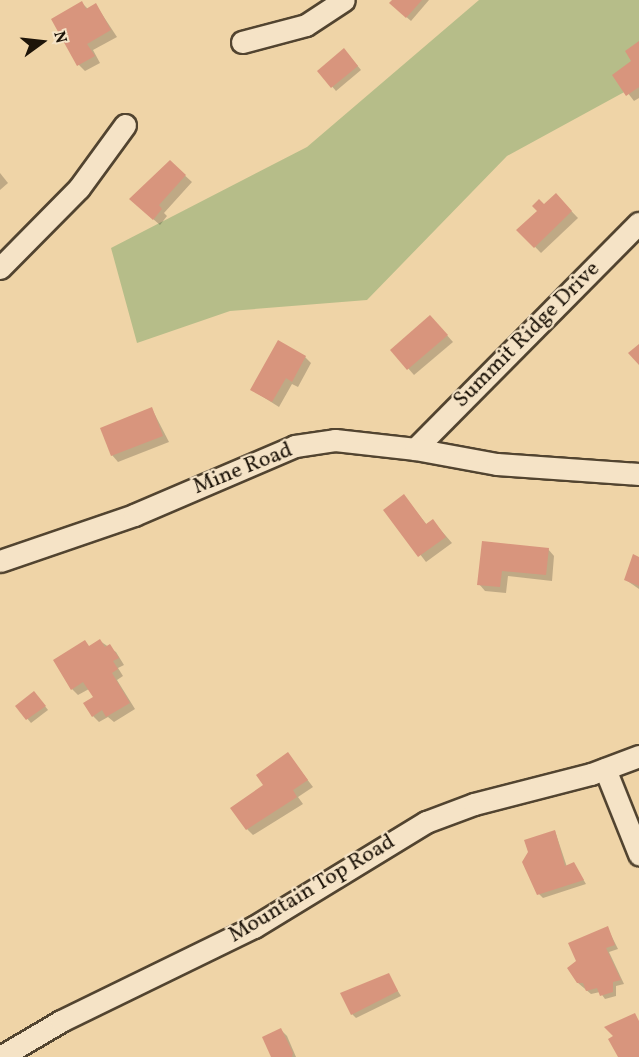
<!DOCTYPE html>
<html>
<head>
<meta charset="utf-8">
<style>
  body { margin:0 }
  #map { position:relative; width:639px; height:1057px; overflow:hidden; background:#efd4a7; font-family:Vollkorn,serif }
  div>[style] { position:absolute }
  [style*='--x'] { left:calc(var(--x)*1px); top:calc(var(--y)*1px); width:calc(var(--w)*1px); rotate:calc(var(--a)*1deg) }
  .green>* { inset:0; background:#b6bd89 }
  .shadow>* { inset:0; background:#0003 }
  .building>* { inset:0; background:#d8957d }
  .roads { filter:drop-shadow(2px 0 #524430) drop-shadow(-2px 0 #524430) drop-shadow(0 2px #524430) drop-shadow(0 -2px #524430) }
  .minor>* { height:21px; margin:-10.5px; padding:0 10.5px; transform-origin:10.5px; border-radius:10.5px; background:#f5e3c6 }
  span { translate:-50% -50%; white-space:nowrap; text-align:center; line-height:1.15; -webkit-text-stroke:4.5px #f5e3c6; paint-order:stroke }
  .street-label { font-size:22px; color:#1d1409 }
  .north { position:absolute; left:12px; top:12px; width:60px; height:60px; -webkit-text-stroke:4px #f5e3c6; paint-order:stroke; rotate:75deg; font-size:16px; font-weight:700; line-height:24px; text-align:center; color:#1d1409 }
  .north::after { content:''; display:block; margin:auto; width:21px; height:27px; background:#1d1409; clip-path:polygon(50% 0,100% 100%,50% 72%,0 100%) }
</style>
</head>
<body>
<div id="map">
  <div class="green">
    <i style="clip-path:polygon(479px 0,639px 0,639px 84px,507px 156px,367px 300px,230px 311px,137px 343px,111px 248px,307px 147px)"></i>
  </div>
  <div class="shadow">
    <i style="clip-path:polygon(394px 0,429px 0,411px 21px,395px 7px)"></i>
    <i style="clip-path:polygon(82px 3px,88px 9px,96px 5px,117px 37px,93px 50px,100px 63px,85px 71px,79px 65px)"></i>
    <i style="clip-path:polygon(639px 43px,639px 98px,634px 101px,614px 75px,633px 61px)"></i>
    <i style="clip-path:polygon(348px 54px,361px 70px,336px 91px,319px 71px)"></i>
    <i style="clip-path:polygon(170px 162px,192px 182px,164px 213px,167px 216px,160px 225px,137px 205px)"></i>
    <i style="clip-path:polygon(0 173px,8px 183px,0 190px)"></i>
    <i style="clip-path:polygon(556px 195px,578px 218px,541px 253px,519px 230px)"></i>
    <i style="clip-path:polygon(437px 324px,453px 342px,414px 375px,392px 350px)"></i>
    <i style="clip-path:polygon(305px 357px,311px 363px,298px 387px,292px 384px,279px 407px,252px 390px)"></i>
    <i style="clip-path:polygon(152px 409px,169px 442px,118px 462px,112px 455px)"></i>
    <i style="clip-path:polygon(404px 496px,427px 525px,433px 521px,452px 543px,426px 562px,386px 510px)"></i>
    <i style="clip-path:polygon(483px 543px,548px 549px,554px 556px,552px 581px,508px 576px,506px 593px,485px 591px,479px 584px)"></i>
    <i style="clip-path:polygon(639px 558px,639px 589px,626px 580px)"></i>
    <i style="clip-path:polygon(100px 641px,116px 652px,124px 665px,118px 668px,123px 676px,117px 680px,135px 709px,114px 722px,108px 717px,99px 722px,93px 716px,95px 698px,89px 689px,78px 695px,72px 689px,90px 647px)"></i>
    <i style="clip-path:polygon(38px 697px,48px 710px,31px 723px,17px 706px)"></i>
    <i style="clip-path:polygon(288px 754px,313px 787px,298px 797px,303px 804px,253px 835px,247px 829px,265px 785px)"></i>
    <i style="clip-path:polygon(555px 831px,567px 867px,574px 864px,586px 884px,543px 898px,539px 894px)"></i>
    <i style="clip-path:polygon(607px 927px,618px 949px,609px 952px,624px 984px,616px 986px,616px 996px,605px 999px,600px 992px,591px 994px,578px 983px,578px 961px)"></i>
    <i style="clip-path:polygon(388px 975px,401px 996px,356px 1018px,352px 1014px)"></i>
    <i style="clip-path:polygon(281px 1030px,287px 1036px,296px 1057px,273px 1057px)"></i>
  </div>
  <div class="building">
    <i style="clip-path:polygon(392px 0,422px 0,406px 18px,389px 3px)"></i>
    <i style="clip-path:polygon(82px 1px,86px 9px,96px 3px,111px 30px,87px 44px,95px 56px,77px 66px,51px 19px)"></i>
    <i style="clip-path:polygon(639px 41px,639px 87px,626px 96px,612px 75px,631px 61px,625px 51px)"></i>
    <i style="clip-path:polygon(344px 48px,358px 66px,331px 88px,317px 71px)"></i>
    <i style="clip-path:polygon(170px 160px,186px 175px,159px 205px,162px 209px,153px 220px,129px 199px)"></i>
    <i style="clip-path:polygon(556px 193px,572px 211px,534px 248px,516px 230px,537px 211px,532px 206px,539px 199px,544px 204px)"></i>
    <i style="clip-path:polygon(430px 315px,448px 335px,407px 370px,390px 350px)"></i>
    <i style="clip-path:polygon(278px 340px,306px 356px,292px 382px,286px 378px,272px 402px,250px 390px)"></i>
    <i style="clip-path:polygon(639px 344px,639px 365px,628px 353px)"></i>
    <i style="clip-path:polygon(152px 407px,163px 436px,111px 456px,100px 428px)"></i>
    <i style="clip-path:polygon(404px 494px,426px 524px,433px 519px,446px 537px,418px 557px,383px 510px)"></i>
    <i style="clip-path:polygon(482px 541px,549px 548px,546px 575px,502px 571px,500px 587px,477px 585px)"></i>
    <i style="clip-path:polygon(633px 554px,639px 557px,639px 586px,624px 580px)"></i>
    <i style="clip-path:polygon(100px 639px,105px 647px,110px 644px,119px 658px,113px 661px,118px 669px,112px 673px,130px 703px,106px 717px,102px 710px,92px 717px,83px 703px,93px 697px,83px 682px,71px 690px,53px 660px,85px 640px,89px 646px)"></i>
    <i style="clip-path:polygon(34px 691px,46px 706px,26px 720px,15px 706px)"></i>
    <i style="clip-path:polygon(288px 752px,308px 780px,293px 790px,297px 797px,246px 830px,230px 808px,263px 785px,256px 775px)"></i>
    <i style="clip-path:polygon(555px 830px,565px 866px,574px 862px,584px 880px,537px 895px,522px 862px,528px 852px,524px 840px)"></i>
    <i style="clip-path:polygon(608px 926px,615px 945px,606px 948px,621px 980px,613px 982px,613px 992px,600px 996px,597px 988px,586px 991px,583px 983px,577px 983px,567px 968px,576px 961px,568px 943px)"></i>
    <i style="clip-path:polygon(389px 973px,398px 991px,351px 1015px,340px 993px)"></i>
    <i style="clip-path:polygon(635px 1013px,639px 1021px,639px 1057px,618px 1057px,608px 1039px,613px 1036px,604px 1027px)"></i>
    <i style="clip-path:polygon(281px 1028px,293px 1053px,292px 1057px,271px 1057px,262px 1037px)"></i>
  </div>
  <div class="roads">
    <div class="minor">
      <i style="--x:242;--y:42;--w:66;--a:-14.9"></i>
      <i style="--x:306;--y:25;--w:45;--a:-33.3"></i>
      <i style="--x:0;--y:268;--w:112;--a:-45.4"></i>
      <i style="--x:79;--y:188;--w:78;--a:-53.9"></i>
      <i style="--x:415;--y:449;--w:318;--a:-45.3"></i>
      <i style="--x:0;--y:561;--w:142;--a:-18.9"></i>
      <i style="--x:134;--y:515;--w:175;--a:-23.2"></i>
      <i style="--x:295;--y:446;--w:40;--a:-8.5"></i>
      <i style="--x:335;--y:440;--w:81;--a:6.4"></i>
      <i style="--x:415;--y:449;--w:83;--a:10.4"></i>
      <i style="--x:497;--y:464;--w:142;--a:4"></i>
      <i style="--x:605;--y:769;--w:92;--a:68.2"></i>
      <i style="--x:0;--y:1057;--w:71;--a:-30.5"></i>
      <i style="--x:61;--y:1021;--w:215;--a:-26"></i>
      <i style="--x:254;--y:927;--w:202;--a:-31.4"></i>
      <i style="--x:426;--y:822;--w:51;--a:-20.6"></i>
      <i style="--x:474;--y:804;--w:121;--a:-14.4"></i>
      <i style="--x:591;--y:774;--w:51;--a:-20.6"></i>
    </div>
  </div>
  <div class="street-label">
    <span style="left:527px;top:335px;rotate:-45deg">Summit Ridge Drive</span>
    <span style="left:243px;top:469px;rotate:-22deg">Mine Road</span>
    <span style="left:312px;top:889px;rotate:-31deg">Mountain Top Road</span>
  </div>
  <div class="north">N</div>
</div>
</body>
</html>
